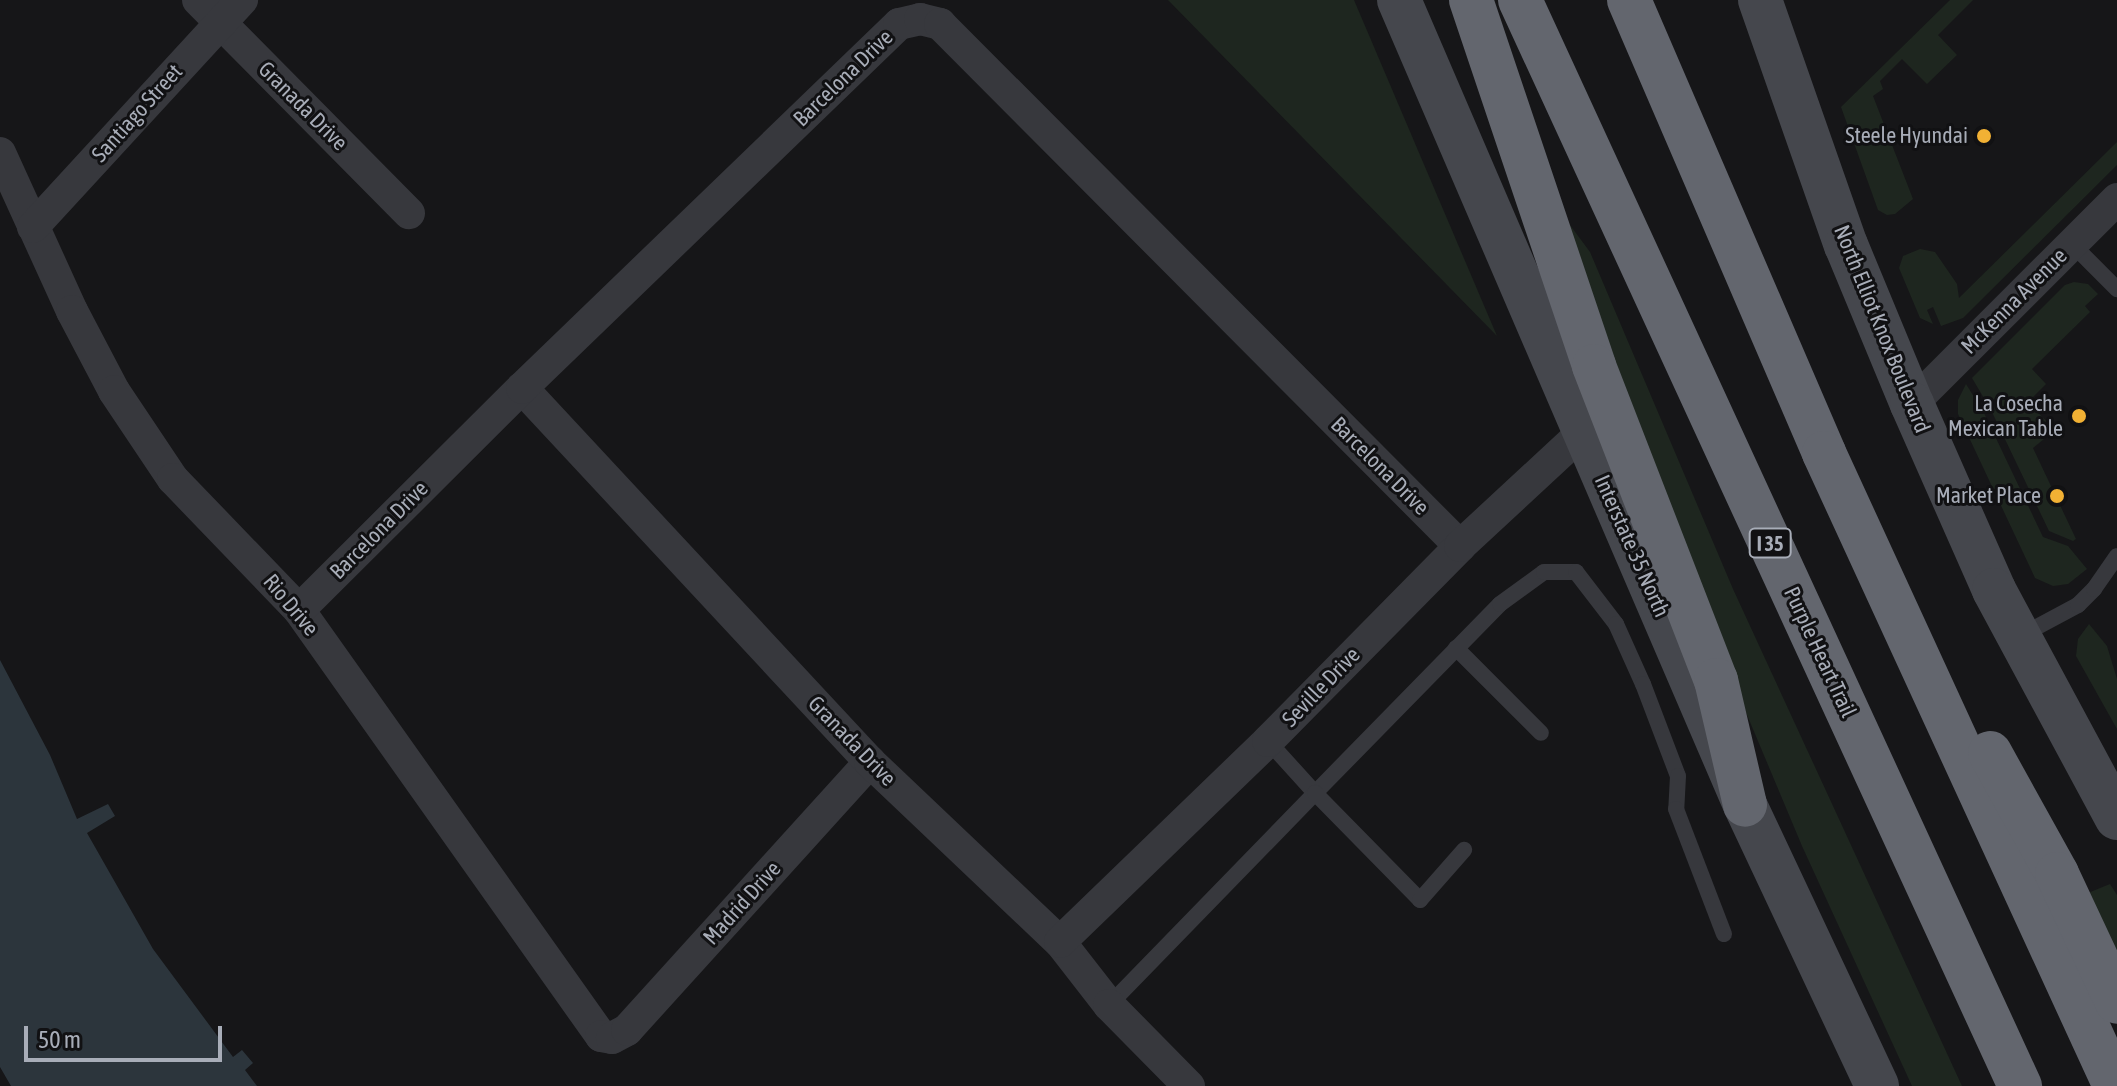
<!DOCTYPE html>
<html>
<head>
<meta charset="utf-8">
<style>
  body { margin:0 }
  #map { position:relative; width:2117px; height:1086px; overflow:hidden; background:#161618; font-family:"Asap Condensed",sans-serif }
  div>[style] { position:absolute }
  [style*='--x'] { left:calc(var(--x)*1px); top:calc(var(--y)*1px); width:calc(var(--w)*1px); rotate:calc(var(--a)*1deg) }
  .green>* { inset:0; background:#1e261f }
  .water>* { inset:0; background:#2c353c }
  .lane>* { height:16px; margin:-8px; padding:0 8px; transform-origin:8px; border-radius:8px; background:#37383d }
  .street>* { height:32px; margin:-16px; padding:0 16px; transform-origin:16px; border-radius:16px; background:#37383d }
  .secondary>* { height:44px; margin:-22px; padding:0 22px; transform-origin:22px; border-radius:22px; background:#45474d }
  .highway>* { height:44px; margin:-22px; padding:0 22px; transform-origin:22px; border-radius:22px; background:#63666e }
  .dots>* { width:22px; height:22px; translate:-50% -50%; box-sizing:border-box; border:4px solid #111113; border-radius:50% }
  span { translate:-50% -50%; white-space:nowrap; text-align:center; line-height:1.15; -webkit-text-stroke:6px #111113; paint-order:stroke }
  .shield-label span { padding:2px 6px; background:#111113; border:2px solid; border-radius:6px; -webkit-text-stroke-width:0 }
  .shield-label { font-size:20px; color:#a8adb8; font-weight:700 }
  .street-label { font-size:22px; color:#a8adb8 }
  .poi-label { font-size:22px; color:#a8adb8 }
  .right { translate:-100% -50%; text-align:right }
  .scale { position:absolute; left:24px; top:1026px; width:198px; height:36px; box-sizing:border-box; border:4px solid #a8adb8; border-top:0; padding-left:10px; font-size:24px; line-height:28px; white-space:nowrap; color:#a8adb8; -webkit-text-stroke:6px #111113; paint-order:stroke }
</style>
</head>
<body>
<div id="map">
  <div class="green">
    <i style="clip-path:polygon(1168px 0,1354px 0,1497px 336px)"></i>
    <i style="clip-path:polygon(1950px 0,1973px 0,1938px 35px,1957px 55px,1927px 84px,1902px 59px,1880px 81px,1883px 89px,1873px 96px,1913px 199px,1895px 214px,1887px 215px,1878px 210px,1841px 107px)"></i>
    <i style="clip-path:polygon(2117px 142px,2117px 165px,1963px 318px,1941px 326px,1933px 307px,1927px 310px,1933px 324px,1920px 318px,1899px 268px,1903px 256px,1920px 249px,1935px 252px,1957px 284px,1959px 298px)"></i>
    <i style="clip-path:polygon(1570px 225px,1590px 252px,1733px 589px,1962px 1086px,1912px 1086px,1802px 846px,1693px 586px,1566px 227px)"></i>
    <i style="clip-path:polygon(2074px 282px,2088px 284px,2098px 294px,2085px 306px,2090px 312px,2032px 369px,2046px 384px,2028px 402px,2055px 430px,2033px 448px,2076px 539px,2073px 541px,2049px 531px,1991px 410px,1972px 378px,2065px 285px)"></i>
    <i style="clip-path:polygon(1966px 384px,1984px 413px,2043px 537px,2068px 546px,2087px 569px,2068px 584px,2053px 586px,2035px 578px,1958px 414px,1958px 400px)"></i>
    <i style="clip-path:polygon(2089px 624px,2107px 646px,2117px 679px,2117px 729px,2076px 656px,2078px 639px)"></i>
    <i style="clip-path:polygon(2110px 884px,2117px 895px,2117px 963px,2083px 895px)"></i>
  </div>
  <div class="water">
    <i style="clip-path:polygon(0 660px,50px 755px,77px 819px,108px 804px,115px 816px,87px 833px,153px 949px,233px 1057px,242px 1050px,253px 1063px,245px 1070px,257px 1086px,11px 1086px,0 1067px)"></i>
  </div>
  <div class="lane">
    <i style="--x:2072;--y:244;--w:64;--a:45"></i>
    <i style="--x:2020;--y:636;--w:66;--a:-28.1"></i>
    <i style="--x:2078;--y:605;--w:23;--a:-45"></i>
    <i style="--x:2094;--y:589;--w:40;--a:-55.1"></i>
    <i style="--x:1456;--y:648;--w:120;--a:45"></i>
    <i style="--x:1268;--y:741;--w:70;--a:47.9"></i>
    <i style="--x:1315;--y:793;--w:264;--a:-45.6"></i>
    <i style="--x:1500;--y:604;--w:54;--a:-36"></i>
    <i style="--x:1544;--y:572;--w:32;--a:0"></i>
    <i style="--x:1576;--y:572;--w:66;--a:52.4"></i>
    <i style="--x:1616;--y:624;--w:66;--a:65.8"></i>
    <i style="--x:1643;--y:684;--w:98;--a:69.2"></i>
    <i style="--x:1678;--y:776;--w:33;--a:93"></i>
    <i style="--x:1676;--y:809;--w:134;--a:69"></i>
    <i style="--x:1109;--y:1005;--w:296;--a:-45.8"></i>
    <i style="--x:1315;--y:793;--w:150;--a:45.5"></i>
    <i style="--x:1420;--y:900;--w:67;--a:-48.7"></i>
  </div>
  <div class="street">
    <i style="--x:198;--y:0;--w:300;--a:45.3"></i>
    <i style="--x:0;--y:153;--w:174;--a:65.5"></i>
    <i style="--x:72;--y:311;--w:90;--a:62.3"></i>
    <i style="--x:114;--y:391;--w:106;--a:56.2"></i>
    <i style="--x:173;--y:479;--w:182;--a:46.1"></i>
    <i style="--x:299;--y:610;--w:522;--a:54.67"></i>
    <i style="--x:601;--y:1036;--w:11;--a:10"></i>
    <i style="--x:612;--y:1038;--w:17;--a:-28"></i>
    <i style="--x:627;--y:1030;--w:362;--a:-47.8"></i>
    <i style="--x:33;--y:227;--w:309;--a:-47.4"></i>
    <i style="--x:522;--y:388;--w:511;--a:47.06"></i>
    <i style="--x:870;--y:762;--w:262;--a:43.5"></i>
    <i style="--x:1060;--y:942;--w:80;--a:52.1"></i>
    <i style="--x:1109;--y:1005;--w:114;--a:45.4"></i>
    <i style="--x:1912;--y:404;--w:290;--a:-45"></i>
    <i style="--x:299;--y:610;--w:315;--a:-44.9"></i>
    <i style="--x:522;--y:388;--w:524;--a:-43.99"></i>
    <i style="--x:899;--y:24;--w:22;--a:-13"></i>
    <i style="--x:920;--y:19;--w:21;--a:14"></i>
    <i style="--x:940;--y:24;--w:737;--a:45.11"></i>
    <i style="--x:1060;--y:942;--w:289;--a:-44"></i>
    <i style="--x:1268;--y:741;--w:274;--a:-45.4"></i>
    <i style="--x:1460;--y:546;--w:168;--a:-42.8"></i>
  </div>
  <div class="secondary">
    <i style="--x:1399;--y:0;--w:876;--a:66.74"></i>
    <i style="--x:1745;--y:805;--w:310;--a:64.8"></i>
    <i style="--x:1760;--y:0;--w:260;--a:70.7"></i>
    <i style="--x:1846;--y:245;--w:172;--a:67.5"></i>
    <i style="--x:1912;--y:404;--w:203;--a:66.2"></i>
    <i style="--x:1994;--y:590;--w:259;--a:61.7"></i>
  </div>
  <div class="highway">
    <i style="--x:1471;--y:0;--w:386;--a:71.4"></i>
    <i style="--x:1594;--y:366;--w:337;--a:68.8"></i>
    <i style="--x:1716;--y:680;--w:128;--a:76.9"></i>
    <i style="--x:1520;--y:0;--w:1196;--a:65.28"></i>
    <i style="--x:1629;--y:0;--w:493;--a:66.7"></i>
    <i style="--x:1824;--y:453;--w:697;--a:65.31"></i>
    <i style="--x:1990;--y:753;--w:138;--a:61"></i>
    <i style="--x:2057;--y:874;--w:141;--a:64.9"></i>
  </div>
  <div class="dots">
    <i style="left:1984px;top:136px;background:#f2b134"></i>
    <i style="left:2079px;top:416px;background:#f2b134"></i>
    <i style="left:2057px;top:496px;background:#f2b134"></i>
  </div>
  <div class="shield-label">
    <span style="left:1770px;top:543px">I 35</span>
  </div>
  <div class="street-label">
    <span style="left:843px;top:78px;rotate:-44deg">Barcelona Drive</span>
    <span style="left:303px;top:106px;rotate:45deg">Granada Drive</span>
    <span style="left:137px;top:113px;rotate:-48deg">Santiago Street</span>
    <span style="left:2014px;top:301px;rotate:-45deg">McKenna Avenue</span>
    <span style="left:1882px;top:329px;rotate:68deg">North Elliot Knox Boulevard</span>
    <span style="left:1380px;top:466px;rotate:45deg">Barcelona Drive</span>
    <span style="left:379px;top:530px;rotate:-45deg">Barcelona Drive</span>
    <span style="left:1632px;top:546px;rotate:66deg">Interstate 35 North</span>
    <span style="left:291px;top:605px;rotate:50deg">Rio Drive</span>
    <span style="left:1820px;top:652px;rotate:65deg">Purple Heart Trail</span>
    <span style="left:1321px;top:687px;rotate:-46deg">Seville Drive</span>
    <span style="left:852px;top:741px;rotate:46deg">Granada Drive</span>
    <span style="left:742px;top:903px;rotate:-48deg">Madrid Drive</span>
  </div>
  <div class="poi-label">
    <span class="right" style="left:1968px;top:136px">Steele Hyundai</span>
    <span class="right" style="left:2063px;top:416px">La Cosecha<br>Mexican Table</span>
    <span class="right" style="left:2041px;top:496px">Market Place</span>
  </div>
  <div class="scale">50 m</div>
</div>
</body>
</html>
